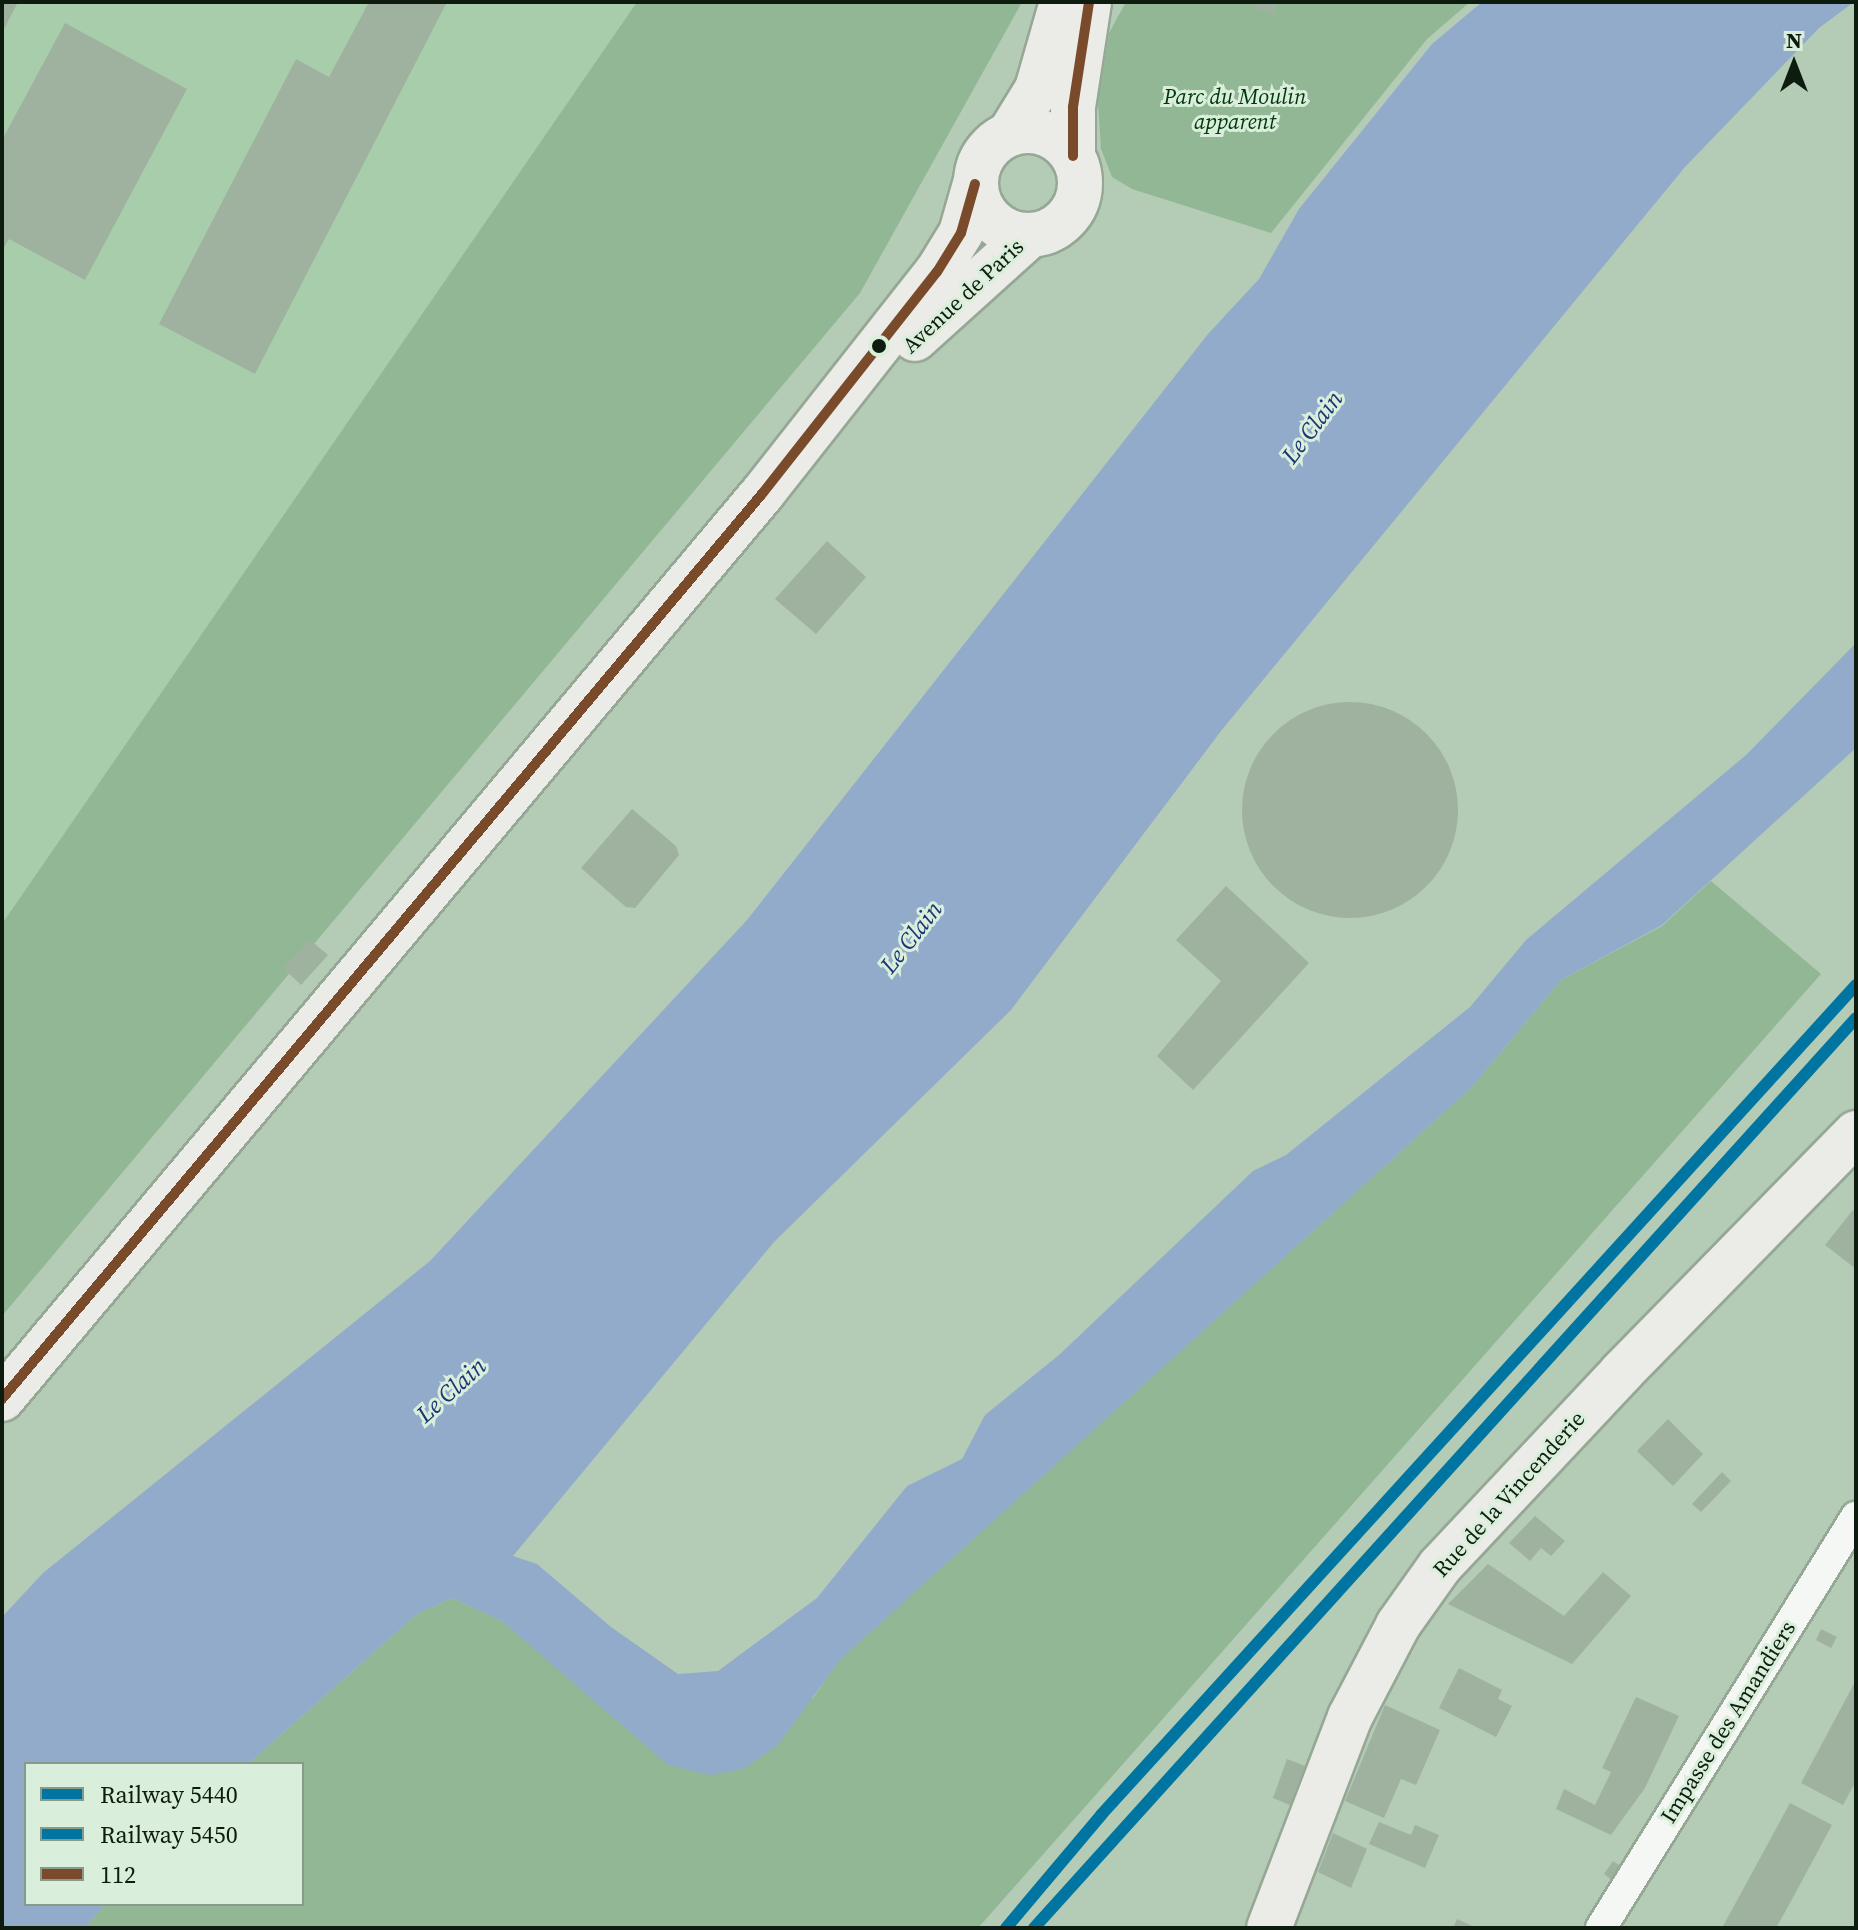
<!DOCTYPE html>
<html>
<head>
<meta charset="utf-8">
<style>
  body { margin:0 }
  #map { position:relative; width:1858px; height:1930px; overflow:hidden; background:#b4cbb5; font-family:"Source Serif 4",serif }
  div>[style] { position:absolute }
  [style*='--x'] { left:calc(var(--x)*1px); top:calc(var(--y)*1px); width:calc(var(--w)*1px); rotate:calc(var(--a)*1deg) }
  .built>* { inset:0; background:#a8cdab }
  .green>* { inset:0; background:#92b795 }
  .water>* { inset:0; background:#93abcb }
  .building>* { inset:0; background:#9fb2a0 }
  .round { border-radius:50% }
  .roads { filter:drop-shadow(2px 0 #95a795) drop-shadow(-2px 0 #95a795) drop-shadow(0 2px #95a795) drop-shadow(0 -2px #95a795) }
  .minor>* { height:30px; margin:-15px; padding:0 15px; transform-origin:15px; border-radius:15px; background:#f4f7f4 }
  .secondary>* { height:44px; margin:-22px; padding:0 22px; transform-origin:22px; border-radius:22px; background:#ebebe7 }
  .secondary>.ring { margin:-22px; padding:0; box-sizing:content-box; background:none; border:44px solid #ebebe7; border-radius:50% }
  .bus-1>* { height:10px; margin:-5px; padding:0 5px; transform-origin:5px; border-radius:5px; background:#7a4b2a }
  .rail-1>* { height:12px; margin:-6px; padding:0 6px; transform-origin:6px; border-radius:6px; background:#0075a1 }
  .rail-2>* { height:12px; margin:-6px; padding:0 6px; transform-origin:6px; border-radius:6px; background:#0075a1 }
  .dots>* { width:22px; height:22px; translate:-50% -50%; box-sizing:border-box; border:4px solid #daefdb; border-radius:50% }
  span { translate:-50% -50%; white-space:nowrap; text-align:center; line-height:1.15; -webkit-text-stroke:6px #daefdb; paint-order:stroke }
  .park-label { font-size:22px; color:#00380b; font-style:italic }
  .street-label { font-size:22px; color:#0d1c0e }
  .water-label { font-size:24px; color:#1d3475; font-style:italic }
  .frame { position:absolute; inset:0; border:4px solid #0d1c0e; pointer-events:none }
  .legend { position:absolute; left:24px; top:1762px; width:280px; height:144px; box-sizing:border-box; background:#daefdb; border:2px solid #889b89; margin:0; padding:10px 14px; list-style:none; font-size:24px; color:#0d1c0e }
  .legend li { display:flex; align-items:center; gap:16px; height:40px }
  .legend b { width:40px; border:2px solid #889b89 }
  .north { position:absolute; left:1754px; top:24px; width:80px; height:80px; -webkit-text-stroke:6px #daefdb; paint-order:stroke; rotate:0deg; font-size:22px; font-weight:700; line-height:32px; text-align:center; color:#0d1c0e }
  .north::after { content:''; display:block; margin:auto; width:28px; height:36px; background:#0d1c0e; clip-path:polygon(50% 0,100% 100%,50% 72%,0 100%) }
</style>
</head>
<body>
<div id="map">
  <div class="built">
    <i style="clip-path:polygon(2px 2px,637px 2px,2px 924px)"></i>
  </div>
  <div class="green">
    <i style="clip-path:polygon(637px 2px,1022px 2px,860px 293px,2px 1316px,2px 924px)"></i>
    <i style="clip-path:polygon(1126px 2px,1470px 2px,1427px 39px,1271px 233px,1132px 189px,1112px 177px,1101px 149px,1098px 102px,1109px 33px)"></i>
    <i style="clip-path:polygon(1711px 881px,1821px 974px,978px 1928px,84px 1928px,106px 1904px,302px 1904px,302px 1764px,248px 1764px,417px 1614px,452px 1598px,502px 1621px,597px 1699px,813px 1698px,839px 1660px,1471px 1088px,1561px 980px,1662px 926px)"></i>
  </div>
  <div class="water">
    <i style="clip-path:polygon(1482px 2px,1854px 2px,1819px 28px,1685px 167px,1221px 731px,1011px 1010px,774px 1242px,513px 1556px,537px 1564px,611px 1627px,678px 1674px,718px 1671px,817px 1598px,907px 1486px,962px 1459px,985px 1415px,1059px 1355px,1253px 1171px,1286px 1155px,1470px 1007px,1526px 940px,1746px 755px,1856px 643px,1856px 748px,1662px 925px,1561px 980px,1471px 1088px,840px 1660px,777px 1746px,743px 1769px,710px 1775px,668px 1765px,502px 1621px,452px 1598px,417px 1614px,248px 1764px,26px 1764px,26px 1904px,106px 1904px,84px 1928px,2px 1928px,2px 1617px,43px 1573px,430px 1261px,747px 920px,1208px 334px,1259px 279px,1299px 209px,1432px 44px)"></i>
  </div>
  <div class="building">
    <i style="clip-path:polygon(2px 2px,18px 2px,2px 33px)"></i>
    <i style="clip-path:polygon(369px 2px,447px 2px,255px 374px,159px 324px,296px 59px,329px 77px)"></i>
    <i style="clip-path:polygon(1246px 2px,1279px 2px,1272px 16px)"></i>
    <i style="clip-path:polygon(65px 23px,187px 89px,85px 280px,9px 239px,2px 251px,2px 140px)"></i>
    <i style="clip-path:polygon(827px 541px,866px 577px,816px 634px,775px 599px)"></i>
    <i class="round" style="left:1242px;top:702px;width:216px;height:216px"></i>
    <i style="clip-path:polygon(632px 809px,676px 846px,679px 855px,635px 908px,626px 907px,581px 868px)"></i>
    <i style="clip-path:polygon(1226px 886px,1309px 963px,1193px 1090px,1157px 1056px,1221px 981px,1176px 940px)"></i>
    <i style="clip-path:polygon(310px 940px,328px 955px,301px 985px,283px 968px)"></i>
    <i style="clip-path:polygon(1853px 1210px,1856px 1213px,1856px 1269px,1825px 1245px)"></i>
    <i style="clip-path:polygon(1668px 1419px,1703px 1454px,1673px 1486px,1637px 1451px)"></i>
    <i style="clip-path:polygon(1722px 1472px,1731px 1481px,1701px 1512px,1692px 1504px)"></i>
    <i style="clip-path:polygon(1535px 1516px,1565px 1541px,1551px 1556px,1541px 1548px,1530px 1561px,1509px 1543px)"></i>
    <i style="clip-path:polygon(1488px 1564px,1564px 1616px,1603px 1572px,1631px 1596px,1572px 1664px,1448px 1604px)"></i>
    <i style="clip-path:polygon(1821px 1629px,1837px 1637px,1831px 1648px,1816px 1640px)"></i>
    <i style="clip-path:polygon(1459px 1668px,1502px 1690px,1498px 1699px,1512px 1706px,1496px 1737px,1439px 1708px)"></i>
    <i style="clip-path:polygon(1856px 1680px,1856px 1781px,1843px 1805px,1801px 1783px)"></i>
    <i style="clip-path:polygon(1636px 1697px,1679px 1716px,1645px 1788px,1611px 1835px,1556px 1809px,1564px 1789px,1595px 1805px,1611px 1772px,1602px 1768px)"></i>
    <i style="clip-path:polygon(1385px 1705px,1440px 1730px,1416px 1785px,1401px 1779px,1384px 1818px,1345px 1801px)"></i>
    <i style="clip-path:polygon(1287px 1759px,1305px 1766px,1290px 1805px,1273px 1798px)"></i>
    <i style="clip-path:polygon(1790px 1803px,1832px 1825px,1790px 1903px,1776px 1928px,1722px 1928px)"></i>
    <i style="clip-path:polygon(1379px 1822px,1411px 1835px,1415px 1825px,1439px 1835px,1425px 1868px,1369px 1844px)"></i>
    <i style="clip-path:polygon(1333px 1833px,1367px 1849px,1351px 1888px,1318px 1872px)"></i>
    <i style="clip-path:polygon(1613px 1861px,1622px 1867px,1613px 1881px,1604px 1874px)"></i>
    <i style="clip-path:polygon(1457px 1919px,1470px 1925px,1477px 1928px,1453px 1928px)"></i>
  </div>
  <div class="roads">
    <div class="minor">
      <i style="--x:1601;--y:1928;--w:484;--a:-58.2"></i>
    </div>
    <div class="secondary">
      <i class="ring" style="left:976px;top:131px;width:60px;height:60px"></i>
      <i style="--x:1010;--y:133;--w:52;--a:-58.5"></i>
      <i style="--x:1037;--y:89;--w:91;--a:-74"></i>
      <i style="--x:1073;--y:156;--w:49;--a:-90"></i>
      <i style="--x:1073;--y:107;--w:106;--a:-81.3"></i>
      <i style="--x:915;--y:339;--w:155;--a:-42.1"></i>
      <i style="--x:2;--y:1399;--w:1182;--a:-49.98"></i>
      <i style="--x:762;--y:494;--w:283;--a:-51.8"></i>
      <i style="--x:937;--y:272;--w:46;--a:-58.4"></i>
      <i style="--x:961;--y:233;--w:51;--a:-74.1"></i>
      <i style="--x:1269;--y:1928;--w:226;--a:-69"></i>
      <i style="--x:1350;--y:1717;--w:104;--a:-62.4"></i>
      <i style="--x:1398;--y:1625;--w:72;--a:-54.6"></i>
      <i style="--x:1440;--y:1566;--w:265;--a:-46.8"></i>
      <i style="--x:1621;--y:1373;--w:336;--a:-45.6"></i>
    </div>
  </div>
  <div class="bus-1">
    <i style="--x:1073;--y:156;--w:49;--a:-90"></i>
    <i style="--x:1073;--y:107;--w:106;--a:-81.3"></i>
    <i style="--x:2;--y:1399;--w:1182;--a:-49.98"></i>
    <i style="--x:762;--y:494;--w:283;--a:-51.8"></i>
    <i style="--x:937;--y:272;--w:46;--a:-58.4"></i>
    <i style="--x:961;--y:233;--w:51;--a:-74.1"></i>
  </div>
  <div class="rail-1">
    <i style="--x:1006;--y:1928;--w:148;--a:-49.9"></i>
    <i style="--x:1101;--y:1815;--w:1122;--a:-47.71"></i>
  </div>
  <div class="rail-2">
    <i style="--x:1034;--y:1928;--w:1226;--a:-47.91"></i>
  </div>
  <div class="dots">
    <i style="left:879px;top:346px;background:#0d1c0e"></i>
  </div>
  <div class="park-label">
    <span style="left:1235px;top:109px">Parc du Moulin<br>apparent</span>
  </div>
  <div class="street-label">
    <span style="left:963px;top:296px;rotate:-43deg">Avenue de Paris</span>
    <span style="left:1509px;top:1494px;rotate:-48deg">Rue de la Vincenderie</span>
    <span style="left:1728px;top:1722px;rotate:-58deg">Impasse des Amandiers</span>
  </div>
  <div class="water-label">
    <span style="left:1312px;top:427px;rotate:-53deg">Le Clain</span>
    <span style="left:911px;top:937px;rotate:-52deg">Le Clain</span>
    <span style="left:451px;top:1390px;rotate:-42deg">Le Clain</span>
  </div>
  <div class="frame"></div>
  <ul class="legend">
  <li><b style="height:10px;background:#0075a1"></b>Railway 5440</li>
  <li><b style="height:10px;background:#0075a1"></b>Railway 5450</li>
  <li><b style="height:10px;background:#7a4b2a"></b>112</li>
  </ul>
  <div class="north">N</div>
</div>
</body>
</html>
